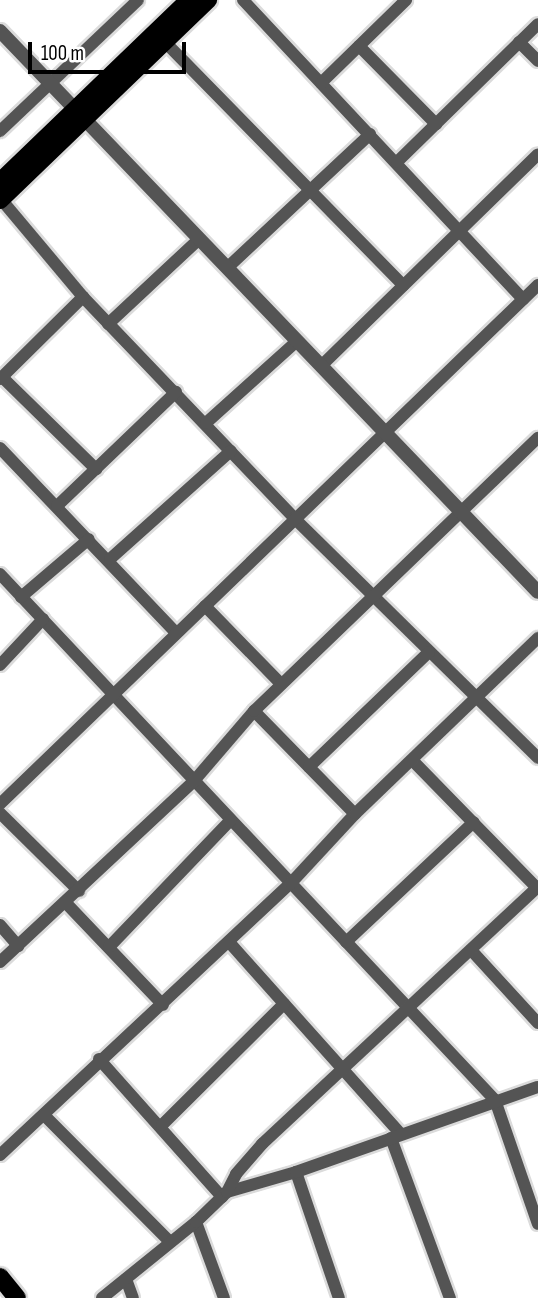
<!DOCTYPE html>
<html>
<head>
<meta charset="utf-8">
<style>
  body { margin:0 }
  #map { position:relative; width:538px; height:1298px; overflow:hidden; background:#fff; font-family:"Sofia Sans Condensed",sans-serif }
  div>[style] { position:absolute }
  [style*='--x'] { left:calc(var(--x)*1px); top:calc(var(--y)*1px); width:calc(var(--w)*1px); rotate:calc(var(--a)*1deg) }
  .roads { filter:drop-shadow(2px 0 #dbdbdb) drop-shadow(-2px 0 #dbdbdb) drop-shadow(0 2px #dbdbdb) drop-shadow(0 -2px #dbdbdb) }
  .minor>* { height:12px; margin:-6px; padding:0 6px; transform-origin:6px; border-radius:6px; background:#545454 }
  .tertiary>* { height:14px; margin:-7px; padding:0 7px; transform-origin:7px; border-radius:7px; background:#545454 }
  .primary>* { height:18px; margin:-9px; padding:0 9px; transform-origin:9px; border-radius:9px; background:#000 }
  span { translate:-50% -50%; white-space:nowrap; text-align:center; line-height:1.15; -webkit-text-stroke:5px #fff; paint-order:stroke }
  .scale { position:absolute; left:28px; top:42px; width:158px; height:32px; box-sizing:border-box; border:4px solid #000; border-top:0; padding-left:9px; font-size:21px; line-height:24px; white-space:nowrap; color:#000; -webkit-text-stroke:5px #fff; paint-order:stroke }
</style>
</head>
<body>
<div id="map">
  <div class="roads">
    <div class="minor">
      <i style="--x:243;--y:0;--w:410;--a:46.9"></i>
      <i style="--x:164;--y:41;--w:342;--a:45.6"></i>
      <i style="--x:519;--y:42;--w:27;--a:45"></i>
      <i style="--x:359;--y:46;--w:110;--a:45.4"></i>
      <i style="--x:321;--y:83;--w:119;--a:-44.3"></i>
      <i style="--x:0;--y:131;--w:190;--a:-43.5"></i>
      <i style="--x:397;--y:162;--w:197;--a:-44.4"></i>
      <i style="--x:0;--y:198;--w:129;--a:50"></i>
      <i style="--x:83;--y:297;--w:306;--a:46.3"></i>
      <i style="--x:294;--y:518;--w:342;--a:44.5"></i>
      <i style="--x:227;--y:268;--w:196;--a:-43.1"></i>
      <i style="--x:108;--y:324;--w:125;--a:-43"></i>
      <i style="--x:321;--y:366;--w:303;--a:-44.3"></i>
      <i style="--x:2;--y:377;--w:132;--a:44.4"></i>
      <i style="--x:0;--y:379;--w:117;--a:-44.7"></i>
      <i style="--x:206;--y:423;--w:122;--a:-42"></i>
      <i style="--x:0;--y:448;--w:255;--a:46.4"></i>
      <i style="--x:57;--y:506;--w:165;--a:-43.8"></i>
      <i style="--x:110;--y:559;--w:162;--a:-41.8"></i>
      <i style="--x:0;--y:574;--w:722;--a:46.74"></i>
      <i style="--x:495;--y:1100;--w:131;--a:70.9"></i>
      <i style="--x:21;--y:597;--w:89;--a:-40.5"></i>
      <i style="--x:205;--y:606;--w:109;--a:45.7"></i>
      <i style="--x:0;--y:665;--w:63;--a:-46.9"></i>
      <i style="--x:254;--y:711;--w:144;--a:45.6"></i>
      <i style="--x:413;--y:761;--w:177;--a:45.7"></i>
      <i style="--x:309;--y:767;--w:166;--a:-43.8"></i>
      <i style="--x:0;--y:804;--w:748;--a:-43.97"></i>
      <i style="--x:0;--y:813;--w:111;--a:44.6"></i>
      <i style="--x:65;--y:902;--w:142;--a:46.4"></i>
      <i style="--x:0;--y:925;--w:28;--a:49"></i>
      <i style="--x:229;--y:942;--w:256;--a:48.2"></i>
      <i style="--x:346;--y:942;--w:175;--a:-43.2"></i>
      <i style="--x:109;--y:947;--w:176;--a:-46.2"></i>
      <i style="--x:471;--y:950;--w:99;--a:47.5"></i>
      <i style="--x:0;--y:962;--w:264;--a:-43"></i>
      <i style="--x:193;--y:782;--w:94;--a:-49.3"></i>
      <i style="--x:254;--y:711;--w:394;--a:-43.9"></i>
      <i style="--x:99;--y:1059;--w:185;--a:48.3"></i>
      <i style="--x:44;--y:1115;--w:179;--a:45.2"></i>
      <i style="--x:162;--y:1125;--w:172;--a:-44.8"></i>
      <i style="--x:391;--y:1138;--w:171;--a:69.8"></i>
      <i style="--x:0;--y:1155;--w:398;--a:-43.1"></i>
      <i style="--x:291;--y:883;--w:94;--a:-47.2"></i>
      <i style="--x:355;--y:814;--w:254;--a:-43.9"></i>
      <i style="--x:296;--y:1172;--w:133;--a:71.2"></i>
      <i style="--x:227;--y:1192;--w:72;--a:-16.2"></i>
      <i style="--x:296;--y:1172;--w:256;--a:-19.4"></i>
      <i style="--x:196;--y:1222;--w:81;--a:69.8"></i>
      <i style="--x:126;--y:1279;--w:20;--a:70"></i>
      <i style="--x:102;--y:1298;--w:121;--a:-39"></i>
      <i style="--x:196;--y:1222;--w:43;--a:-44.1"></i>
      <i style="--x:227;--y:1192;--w:20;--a:-63"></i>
      <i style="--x:236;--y:1174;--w:40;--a:-49"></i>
      <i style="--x:262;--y:1144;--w:377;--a:-43"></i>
    </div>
    <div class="tertiary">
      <i style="--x:0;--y:31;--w:777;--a:46.2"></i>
    </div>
    <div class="primary">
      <i style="--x:0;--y:182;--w:262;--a:-43.9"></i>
      <i style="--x:0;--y:200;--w:289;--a:-43.9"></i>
      <i style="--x:0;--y:1277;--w:27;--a:51"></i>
    </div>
  </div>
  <div class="scale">100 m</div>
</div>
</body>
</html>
